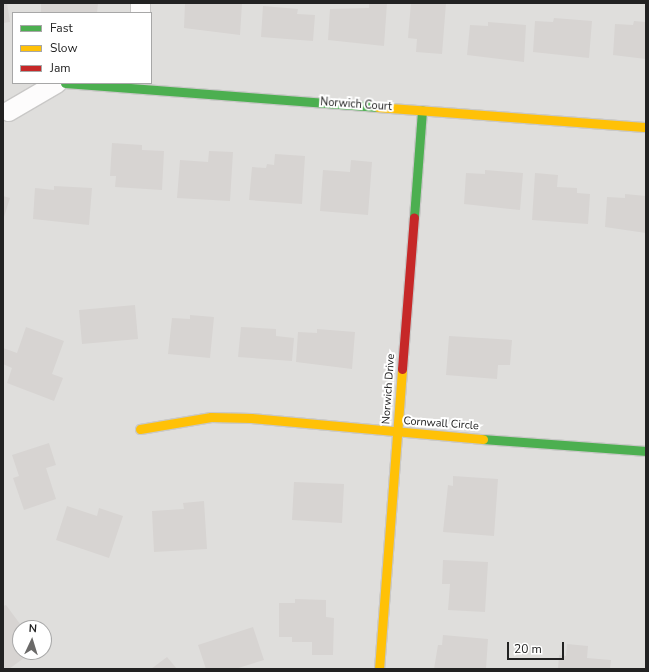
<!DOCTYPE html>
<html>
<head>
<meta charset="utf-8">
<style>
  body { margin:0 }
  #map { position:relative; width:649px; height:672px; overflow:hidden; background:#f0eeeb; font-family:"Nunito Sans",sans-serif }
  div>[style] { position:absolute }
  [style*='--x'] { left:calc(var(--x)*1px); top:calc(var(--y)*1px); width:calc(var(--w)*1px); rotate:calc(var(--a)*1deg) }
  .residential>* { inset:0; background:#dfdedc }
  .building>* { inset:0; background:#d7d4d2 }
  .roads { filter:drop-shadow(1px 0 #c9c8c7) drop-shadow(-1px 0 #c9c8c7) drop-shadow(0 1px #c9c8c7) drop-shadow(0 -1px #c9c8c7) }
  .street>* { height:19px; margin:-9.5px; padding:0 9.5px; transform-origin:9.5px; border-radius:9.5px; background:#fdfcfc }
  .fast>* { height:9px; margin:-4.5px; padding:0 4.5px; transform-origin:4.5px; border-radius:4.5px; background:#4caf50 }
  .slow>* { height:9px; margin:-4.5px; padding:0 4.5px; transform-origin:4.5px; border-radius:4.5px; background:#ffc107 }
  .jam>* { height:9px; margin:-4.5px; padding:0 4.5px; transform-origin:4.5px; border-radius:4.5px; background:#c62828 }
  span { translate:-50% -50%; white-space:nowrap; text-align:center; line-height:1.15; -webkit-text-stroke:4px #fff; paint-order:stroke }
  .street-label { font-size:11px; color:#222 }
  .frame { position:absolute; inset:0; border:4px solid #222; pointer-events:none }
  .legend { position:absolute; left:12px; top:12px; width:140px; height:72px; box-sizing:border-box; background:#fff; border:1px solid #a7a7a7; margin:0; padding:5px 7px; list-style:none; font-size:12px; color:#222 }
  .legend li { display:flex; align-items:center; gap:8px; height:20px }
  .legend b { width:20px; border:1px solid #a7a7a7 }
  .north { position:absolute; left:12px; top:620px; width:40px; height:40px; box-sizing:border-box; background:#fff; border:1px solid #a7a7a7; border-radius:50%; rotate:4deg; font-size:11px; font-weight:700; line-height:16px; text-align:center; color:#222 }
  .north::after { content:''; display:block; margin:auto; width:14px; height:18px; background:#6a6968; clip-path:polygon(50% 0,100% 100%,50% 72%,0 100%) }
  .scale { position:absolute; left:507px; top:642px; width:57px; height:18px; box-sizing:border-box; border:2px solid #222; border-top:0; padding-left:5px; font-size:12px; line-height:14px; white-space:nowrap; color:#222; -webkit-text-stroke:3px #fff; paint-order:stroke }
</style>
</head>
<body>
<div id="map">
  <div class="residential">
    <i style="clip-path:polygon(evenodd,3px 3px,646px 3px,646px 669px,3px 669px,3px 3px,13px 13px,151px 13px,151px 83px,13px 83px,13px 13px,3px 3px,20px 628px,44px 628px,44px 652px,20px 652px,20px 628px)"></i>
  </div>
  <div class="building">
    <i style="clip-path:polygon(3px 3px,7px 3px,10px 22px,3px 23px)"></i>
    <i style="clip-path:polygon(41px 3px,98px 3px,97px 13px,41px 13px)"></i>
    <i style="clip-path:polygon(185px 3px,242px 3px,240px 35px,184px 28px)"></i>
    <i style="clip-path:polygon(369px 3px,387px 3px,384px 46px,328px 40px,330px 9px,369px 8px)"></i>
    <i style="clip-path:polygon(411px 3px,446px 3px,442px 54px,416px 52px,417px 39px,408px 38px)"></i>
    <i style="clip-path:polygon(263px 6px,298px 9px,297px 14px,315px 15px,313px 41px,261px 37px)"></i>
    <i style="clip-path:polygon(554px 18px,592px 21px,589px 58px,533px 52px,535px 21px,553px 22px)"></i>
    <i style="clip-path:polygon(634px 21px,646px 22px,646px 59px,613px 55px,615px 24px,633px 25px)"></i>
    <i style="clip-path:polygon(488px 22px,526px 25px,524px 62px,467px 55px,470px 25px,488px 26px)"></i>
    <i style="clip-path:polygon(112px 143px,142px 145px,142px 150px,164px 151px,162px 190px,115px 187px,116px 176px,110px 176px)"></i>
    <i style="clip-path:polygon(209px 151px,233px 152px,230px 201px,177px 198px,180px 160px,208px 162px)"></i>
    <i style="clip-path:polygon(275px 154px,305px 156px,302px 204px,249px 200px,252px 167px,266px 168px,267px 164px,274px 165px)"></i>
    <i style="clip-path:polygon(351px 160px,372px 162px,368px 215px,320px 211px,323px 170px,350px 172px)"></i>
    <i style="clip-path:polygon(485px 170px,523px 173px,520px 210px,464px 204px,466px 173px,485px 174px)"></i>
    <i style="clip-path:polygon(535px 173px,558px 175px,557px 187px,577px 188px,577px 193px,590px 194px,588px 224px,532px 220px)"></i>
    <i style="clip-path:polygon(54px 186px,92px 188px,89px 225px,33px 219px,35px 188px,54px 190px)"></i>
    <i style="clip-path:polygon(625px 194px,646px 196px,646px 233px,605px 227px,607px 197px,625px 198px)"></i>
    <i style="clip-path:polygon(3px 196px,10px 198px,3px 220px)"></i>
    <i style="clip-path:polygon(135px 305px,138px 339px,82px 344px,79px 310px)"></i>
    <i style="clip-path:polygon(190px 315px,214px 317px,210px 358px,168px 354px,172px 318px,190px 319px)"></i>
    <i style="clip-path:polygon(26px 327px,64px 341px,52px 374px,63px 378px,54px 401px,7px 383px,12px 368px,3px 364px,3px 348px,17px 353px)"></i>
    <i style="clip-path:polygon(241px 327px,276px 329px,276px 336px,294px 338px,292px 361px,238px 357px)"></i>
    <i style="clip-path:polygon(317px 329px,355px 332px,352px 369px,296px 362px,298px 332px,317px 333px)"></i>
    <i style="clip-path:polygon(449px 336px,512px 340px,510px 365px,498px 365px,497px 379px,446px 375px)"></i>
    <i style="clip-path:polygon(49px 443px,56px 465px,46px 468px,56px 499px,24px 510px,13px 478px,19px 476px,12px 455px)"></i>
    <i style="clip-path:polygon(453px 476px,498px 479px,494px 536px,443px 532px,448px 485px,453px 486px)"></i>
    <i style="clip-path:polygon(294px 482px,344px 484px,342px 523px,292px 520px)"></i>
    <i style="clip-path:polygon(204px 501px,207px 549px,154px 552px,152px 511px,184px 509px,183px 503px)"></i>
    <i style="clip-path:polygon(67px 506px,97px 516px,99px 508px,123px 516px,109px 558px,56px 540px)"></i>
    <i style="clip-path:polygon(443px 560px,488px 562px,485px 612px,448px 610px,450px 584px,442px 584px)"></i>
    <i style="clip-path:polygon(295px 599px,326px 600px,326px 617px,334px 618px,333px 655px,312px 655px,312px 642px,292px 642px,292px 637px,279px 637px,279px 603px,295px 603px)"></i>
    <i style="clip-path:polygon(6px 605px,23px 628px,20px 628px,20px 652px,32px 652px,9px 669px,3px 669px,3px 606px)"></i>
    <i style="clip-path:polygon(253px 627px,264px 660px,235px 669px,206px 669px,198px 645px)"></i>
    <i style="clip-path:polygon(443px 635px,488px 639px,486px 669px,434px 669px,438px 645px,442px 645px)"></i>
    <i style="clip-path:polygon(567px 644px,588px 646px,587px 658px,611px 660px,610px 669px,558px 669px,559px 655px,566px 656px)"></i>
    <i style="clip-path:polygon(167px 657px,177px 669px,151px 669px)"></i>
  </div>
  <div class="roads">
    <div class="street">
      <i style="--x:140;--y:13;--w:10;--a:-90"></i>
      <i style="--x:8;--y:111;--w:56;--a:-30.3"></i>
    </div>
    <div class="fast">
      <i style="--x:65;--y:83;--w:314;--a:4.4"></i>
      <i style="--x:414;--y:217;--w:107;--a:-85.7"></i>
      <i style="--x:483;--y:439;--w:163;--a:4.2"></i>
    </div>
    <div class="slow">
      <i style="--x:378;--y:107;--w:269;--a:4.3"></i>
      <i style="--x:140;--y:429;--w:72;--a:-9.6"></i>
      <i style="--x:211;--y:417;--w:40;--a:1.4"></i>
      <i style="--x:251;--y:418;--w:233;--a:5.2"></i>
      <i style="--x:379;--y:669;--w:301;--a:-85.6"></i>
    </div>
    <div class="jam">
      <i style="--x:402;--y:369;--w:152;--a:-85.5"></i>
    </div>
  </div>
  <div class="street-label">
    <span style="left:356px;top:105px;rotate:4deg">Norwich Court</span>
    <span style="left:389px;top:389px;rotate:-86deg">Norwich Drive</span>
    <span style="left:441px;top:424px;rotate:4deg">Cornwall Circle</span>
  </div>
  <div class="frame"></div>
  <ul class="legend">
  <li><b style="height:5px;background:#4caf50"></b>Fast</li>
  <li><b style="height:5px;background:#ffc107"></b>Slow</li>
  <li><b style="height:5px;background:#c62828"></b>Jam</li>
  </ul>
  <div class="north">N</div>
  <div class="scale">20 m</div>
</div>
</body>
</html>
